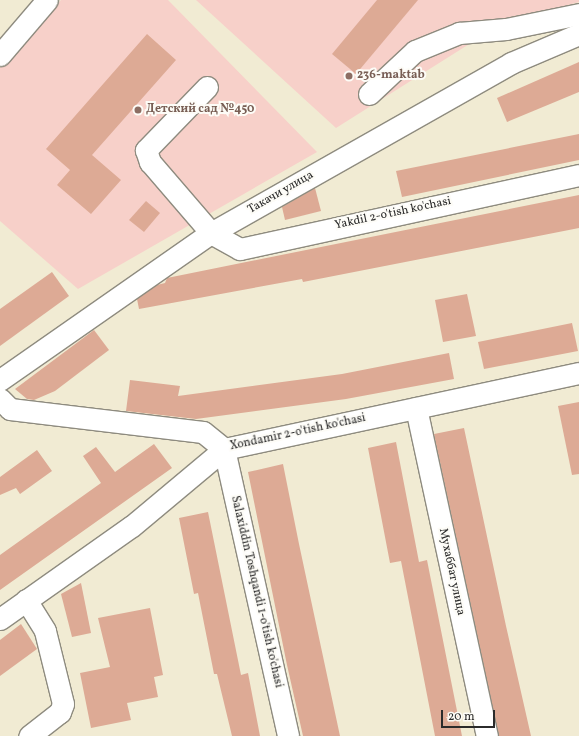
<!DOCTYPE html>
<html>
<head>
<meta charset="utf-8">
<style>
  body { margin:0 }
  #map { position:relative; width:579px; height:736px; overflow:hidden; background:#f1ebd3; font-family:Vollkorn,serif }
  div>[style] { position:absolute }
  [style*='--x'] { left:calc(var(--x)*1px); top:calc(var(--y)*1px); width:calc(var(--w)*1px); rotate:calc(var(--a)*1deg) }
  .built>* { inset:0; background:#f7d0c9 }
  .building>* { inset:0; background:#ddaa95 }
  .roads { filter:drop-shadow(1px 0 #8e8b7f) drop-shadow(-1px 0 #8e8b7f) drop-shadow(0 1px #8e8b7f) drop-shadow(0 -1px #8e8b7f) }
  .minor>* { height:21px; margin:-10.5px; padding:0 10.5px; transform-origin:10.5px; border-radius:10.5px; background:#fff }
  .dots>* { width:11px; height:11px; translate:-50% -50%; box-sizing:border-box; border:2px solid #fdfcf7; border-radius:50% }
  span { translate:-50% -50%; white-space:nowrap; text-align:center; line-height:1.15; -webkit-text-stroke:4px #fdfcf7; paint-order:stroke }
  .education-label { font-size:12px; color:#785e54; font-weight:700 }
  .left { translate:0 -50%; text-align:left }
  .street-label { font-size:12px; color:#2b2b2b }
  .scale { position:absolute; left:441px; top:710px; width:54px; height:18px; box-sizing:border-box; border:2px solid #2b2b2b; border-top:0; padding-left:5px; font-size:12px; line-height:14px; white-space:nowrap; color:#2b2b2b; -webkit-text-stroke:3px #fdfcf7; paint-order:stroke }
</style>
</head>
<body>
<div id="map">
  <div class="built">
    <i style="clip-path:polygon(61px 0,168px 0,317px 152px,78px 289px,0 221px,0 68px)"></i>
    <i style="clip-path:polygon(196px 0,579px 0,579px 2px,501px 24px,336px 128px)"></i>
  </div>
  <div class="building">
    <i style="clip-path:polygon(377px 0,418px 0,356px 74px,332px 54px)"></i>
    <i style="clip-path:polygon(147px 34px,176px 60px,92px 155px,121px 180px,91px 214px,57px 185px,70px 170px,46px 149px)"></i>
    <i style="clip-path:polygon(579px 62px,579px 92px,507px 122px,497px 98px)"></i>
    <i style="clip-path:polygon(579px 134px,579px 160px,402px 197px,396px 171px)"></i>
    <i style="clip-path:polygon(315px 188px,321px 211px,285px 220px,282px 207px)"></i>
    <i style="clip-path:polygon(579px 195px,579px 228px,303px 282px,302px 279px,139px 309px,137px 299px,157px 285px,165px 283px,167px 278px)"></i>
    <i style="clip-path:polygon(146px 201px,160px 213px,144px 232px,129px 220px)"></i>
    <i style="clip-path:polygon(52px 272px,69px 296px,0 346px,0 309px)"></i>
    <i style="clip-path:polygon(467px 294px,476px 336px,443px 342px,435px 300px)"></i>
    <i style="clip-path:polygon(572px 323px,578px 351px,484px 369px,478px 342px)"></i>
    <i style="clip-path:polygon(94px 330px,109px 350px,55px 391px,34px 400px,27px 399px,15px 389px)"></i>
    <i style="clip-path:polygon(449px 353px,454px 379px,346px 399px,196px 419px,126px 411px,130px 380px,180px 386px,178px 396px,342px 374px)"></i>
    <i style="clip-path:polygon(579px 402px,579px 474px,572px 475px,558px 406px)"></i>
    <i style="clip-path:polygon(464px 428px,506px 626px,531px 736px,499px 736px,434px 434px)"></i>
    <i style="clip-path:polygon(396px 442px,419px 562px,427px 560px,462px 736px,435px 736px,401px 561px,390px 563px,368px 448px)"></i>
    <i style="clip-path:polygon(154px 444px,172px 468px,0 590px,0 555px,101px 483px,83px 456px,96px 447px,115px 472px)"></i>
    <i style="clip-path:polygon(37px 450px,52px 471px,20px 494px,16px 488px,0 495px,0 477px)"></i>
    <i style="clip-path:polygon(283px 464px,299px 544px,340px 736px,303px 736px,287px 665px,248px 472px)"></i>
    <i style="clip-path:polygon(208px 512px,241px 675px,248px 673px,260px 736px,232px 736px,217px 674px,214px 674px,198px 593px,194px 594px,179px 518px)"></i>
    <i style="clip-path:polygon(81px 583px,91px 633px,72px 637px,61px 594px)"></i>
    <i style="clip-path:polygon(150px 608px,163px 675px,154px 677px,158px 697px,127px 703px,131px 720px,91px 728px,80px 673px,110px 667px,98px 618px)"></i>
    <i style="clip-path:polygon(21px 624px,37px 649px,0 676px,0 640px)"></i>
  </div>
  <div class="roads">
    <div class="minor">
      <i style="--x:0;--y:55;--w:72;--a:-49.5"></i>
      <i style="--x:207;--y:87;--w:88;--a:134.1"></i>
      <i style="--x:146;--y:150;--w:13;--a:72"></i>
      <i style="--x:150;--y:162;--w:94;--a:49.3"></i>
      <i style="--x:211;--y:233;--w:33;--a:29"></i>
      <i style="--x:240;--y:249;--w:347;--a:-12.3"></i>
      <i style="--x:369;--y:94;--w:63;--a:-43.1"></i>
      <i style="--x:415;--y:51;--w:48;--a:-22.2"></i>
      <i style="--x:459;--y:33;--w:47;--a:-4.9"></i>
      <i style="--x:506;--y:29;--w:75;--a:-11.6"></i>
      <i style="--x:0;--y:380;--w:257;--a:-34.9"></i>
      <i style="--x:211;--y:233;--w:345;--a:-29.5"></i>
      <i style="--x:511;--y:63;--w:74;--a:-23.1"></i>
      <i style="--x:0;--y:399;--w:14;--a:45"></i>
      <i style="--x:10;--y:409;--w:194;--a:6.8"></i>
      <i style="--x:203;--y:432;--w:27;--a:39"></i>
      <i style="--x:224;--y:449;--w:363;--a:-12.1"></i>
      <i style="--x:416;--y:408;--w:336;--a:77.8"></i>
      <i style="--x:26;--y:600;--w:36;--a:58"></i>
      <i style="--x:45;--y:631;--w:75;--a:76.1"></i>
      <i style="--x:63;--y:704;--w:9;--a:111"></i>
      <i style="--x:60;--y:712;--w:39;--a:142"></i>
      <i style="--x:0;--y:619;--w:161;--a:-35.2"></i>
      <i style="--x:132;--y:526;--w:120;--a:-39.9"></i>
      <i style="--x:224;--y:449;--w:294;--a:77.4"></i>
    </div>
  </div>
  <div class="dots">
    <i style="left:349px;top:76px;background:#8d6e63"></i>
    <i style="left:138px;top:110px;background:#8d6e63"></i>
  </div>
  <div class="education-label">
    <span class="left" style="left:357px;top:76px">236-maktab</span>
    <span class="left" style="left:146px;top:110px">Детский сад №450</span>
  </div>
  <div class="street-label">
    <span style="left:281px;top:193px;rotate:-30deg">Такачи улица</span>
    <span style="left:393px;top:214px;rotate:-12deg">Yakdil 2-o'tish ko'chasi</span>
    <span style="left:298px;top:433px;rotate:-12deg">Xondamir 2-o'tish ko'chasi</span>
    <span style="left:451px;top:572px;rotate:78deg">Мухаббат улица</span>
    <span style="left:256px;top:592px;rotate:77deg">Salaxiddin Toshqandi 1-o'tish ko'chasi</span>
  </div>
  <div class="scale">20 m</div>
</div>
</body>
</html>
